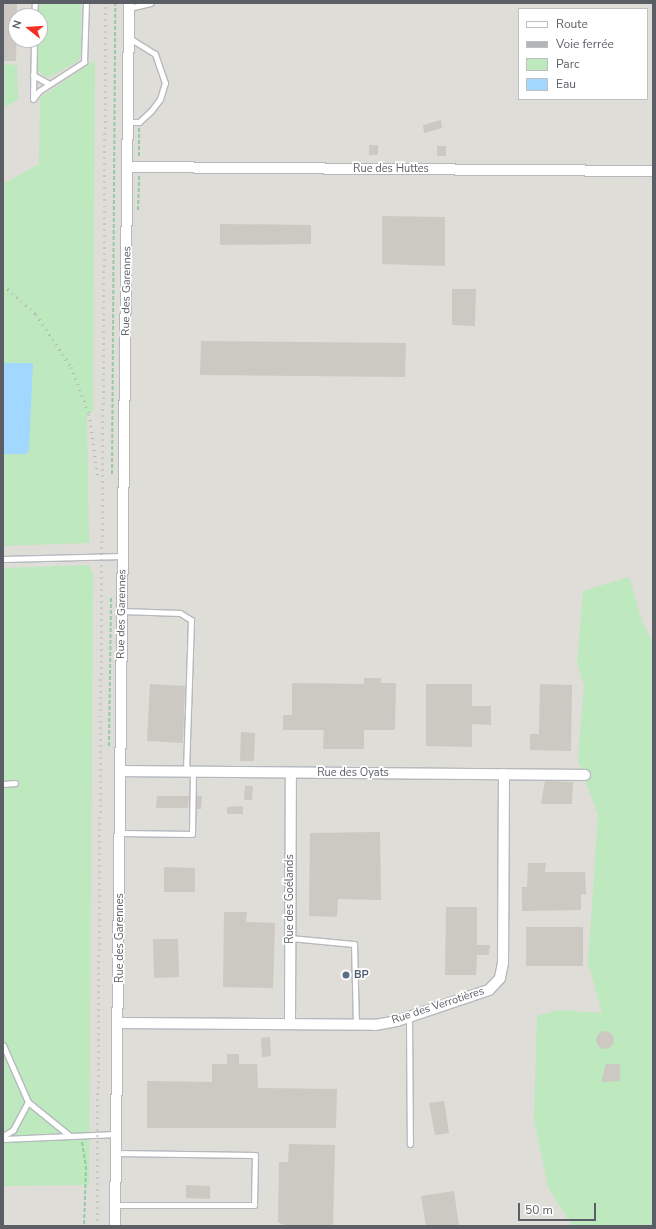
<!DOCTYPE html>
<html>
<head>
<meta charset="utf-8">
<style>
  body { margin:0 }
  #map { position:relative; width:656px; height:1229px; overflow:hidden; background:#efece3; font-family:"Nunito Sans",sans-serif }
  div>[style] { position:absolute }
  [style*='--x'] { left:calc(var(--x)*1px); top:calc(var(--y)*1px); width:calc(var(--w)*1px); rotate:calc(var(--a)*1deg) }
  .industrial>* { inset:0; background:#dfddd7 }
  .green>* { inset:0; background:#bee8bd }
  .water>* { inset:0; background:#a2d8ff }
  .building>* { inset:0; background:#ccc8c2 }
  .round { border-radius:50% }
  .path>* { height:2px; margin-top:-1px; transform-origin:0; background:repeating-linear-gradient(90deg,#95caa4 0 4px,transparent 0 6px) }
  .roads { filter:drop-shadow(1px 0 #b5b9be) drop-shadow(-1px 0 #b5b9be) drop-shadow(0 1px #b5b9be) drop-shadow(0 -1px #b5b9be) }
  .service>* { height:5px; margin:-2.5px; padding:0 2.5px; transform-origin:2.5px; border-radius:2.5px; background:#fff }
  .minor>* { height:10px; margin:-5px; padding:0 5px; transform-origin:5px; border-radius:5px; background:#fff }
  .rail>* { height:3px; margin-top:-1.5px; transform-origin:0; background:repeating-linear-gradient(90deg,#b4b5b6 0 1px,transparent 0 6px) }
  .dots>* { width:11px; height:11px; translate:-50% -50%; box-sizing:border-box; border:2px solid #fff; border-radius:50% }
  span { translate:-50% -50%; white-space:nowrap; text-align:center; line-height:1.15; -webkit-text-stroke:3.5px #fff; paint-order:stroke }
  .street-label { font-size:11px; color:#5b5f65 }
  .service-label { font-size:11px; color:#4e5e75; font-weight:700 }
  .left { translate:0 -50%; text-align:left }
  .frame { position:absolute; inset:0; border:4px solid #5b5f65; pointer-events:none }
  .legend { position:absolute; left:518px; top:8px; width:130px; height:92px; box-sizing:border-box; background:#fff; border:1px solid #bdbfc1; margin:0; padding:5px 7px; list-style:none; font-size:12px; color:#5b5f65 }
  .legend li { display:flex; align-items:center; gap:8px; height:20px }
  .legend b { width:20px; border:1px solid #bdbfc1 }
  .north { position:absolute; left:8px; top:8px; width:40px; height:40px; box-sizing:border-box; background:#fff; border:1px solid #bdbfc1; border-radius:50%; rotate:287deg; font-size:11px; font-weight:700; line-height:16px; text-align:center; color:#5b5f65 }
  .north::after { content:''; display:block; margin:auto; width:14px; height:18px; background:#f52f23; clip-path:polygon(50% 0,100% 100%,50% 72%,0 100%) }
  .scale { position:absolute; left:518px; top:1203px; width:78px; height:18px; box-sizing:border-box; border:2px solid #5b5f65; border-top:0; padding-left:5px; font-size:12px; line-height:14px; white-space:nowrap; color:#5b5f65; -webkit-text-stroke:3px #fff; paint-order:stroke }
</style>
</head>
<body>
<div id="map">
  <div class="industrial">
    <i style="clip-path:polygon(evenodd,3px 3px,653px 3px,653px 1176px,648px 1226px,3px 1226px,3px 3px,519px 9px,647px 9px,647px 99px,519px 99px,519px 9px,3px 3px,16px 16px,40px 16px,40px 40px,16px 40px,16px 16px)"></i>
  </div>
  <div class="green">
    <i style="clip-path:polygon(38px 3px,81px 3px,82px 54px,78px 61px,48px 78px,38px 71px)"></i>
    <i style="clip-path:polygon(95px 60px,93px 412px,87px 414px,89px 543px,3px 546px,3px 184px,39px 164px,40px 98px)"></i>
    <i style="clip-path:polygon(3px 64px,17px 65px,18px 100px,3px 108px)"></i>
    <i style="clip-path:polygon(89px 565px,93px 574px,89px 1185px,3px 1186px,3px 568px)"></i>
    <i style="clip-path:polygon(629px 577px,643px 624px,653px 642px,653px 1226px,572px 1226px,548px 1187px,534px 1120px,537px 1016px,559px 1010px,602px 1013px,588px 963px,598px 815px,578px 760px,584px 686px,577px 663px,583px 591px)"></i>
  </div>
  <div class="water">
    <i style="clip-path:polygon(3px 363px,33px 363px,29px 450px,26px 454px,3px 454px)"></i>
  </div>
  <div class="building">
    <i style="clip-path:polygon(3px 3px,17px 3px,16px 61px,3px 61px)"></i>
    <i style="clip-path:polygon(441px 120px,442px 128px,424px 133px,423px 125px)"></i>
    <i style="clip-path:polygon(369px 145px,378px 145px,378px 155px,369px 155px)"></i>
    <i style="clip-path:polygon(437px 146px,446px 146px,446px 156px,437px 156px)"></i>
    <i style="clip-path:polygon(382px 216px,445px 217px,445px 266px,382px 264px)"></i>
    <i style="clip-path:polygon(220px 224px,311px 225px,311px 244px,220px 245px)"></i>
    <i style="clip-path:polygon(452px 289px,476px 289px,475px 326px,452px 325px)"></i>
    <i style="clip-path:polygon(201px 341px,406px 343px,405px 377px,200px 375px)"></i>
    <i style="clip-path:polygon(364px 678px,381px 678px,381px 683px,396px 683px,395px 730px,364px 730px,364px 749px,323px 749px,324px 730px,283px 730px,283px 715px,292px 715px,292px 683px,364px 684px)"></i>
    <i style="clip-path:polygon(150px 684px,185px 686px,183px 743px,147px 741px)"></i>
    <i style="clip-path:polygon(426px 684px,472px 684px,472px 706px,491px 706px,491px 725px,472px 724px,472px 747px,426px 746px)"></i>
    <i style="clip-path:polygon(540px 684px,572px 685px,571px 751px,530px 750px,530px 734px,539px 734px)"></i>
    <i style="clip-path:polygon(241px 732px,255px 733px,254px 761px,240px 761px)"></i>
    <i style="clip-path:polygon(545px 781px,573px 782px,572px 804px,541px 804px)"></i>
    <i style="clip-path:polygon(245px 786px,253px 786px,252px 800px,244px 800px)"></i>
    <i style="clip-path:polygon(157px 796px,189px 796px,188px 808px,156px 808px)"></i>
    <i style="clip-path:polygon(197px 796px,202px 796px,201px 809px,196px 809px)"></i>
    <i style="clip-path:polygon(243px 806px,243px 814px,227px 814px,227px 807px)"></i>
    <i style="clip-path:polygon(380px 832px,381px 900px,338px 899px,337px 917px,309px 916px,310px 833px)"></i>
    <i style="clip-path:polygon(528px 863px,546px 863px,545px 872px,585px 872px,586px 895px,581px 894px,581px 910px,522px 911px,522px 887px,527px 887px)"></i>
    <i style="clip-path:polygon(164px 867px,195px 868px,195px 892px,164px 892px)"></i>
    <i style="clip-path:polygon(446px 907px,477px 907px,477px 945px,490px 945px,489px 955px,477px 955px,476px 975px,445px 975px)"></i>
    <i style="clip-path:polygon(224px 912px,247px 912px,246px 922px,275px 923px,273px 988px,223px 987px)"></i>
    <i style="clip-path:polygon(526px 927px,583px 927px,583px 966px,526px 966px)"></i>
    <i style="clip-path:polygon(153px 939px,178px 939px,179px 977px,154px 978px)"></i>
    <i class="round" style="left:596px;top:1031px;width:18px;height:18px"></i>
    <i style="clip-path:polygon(270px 1037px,271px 1056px,262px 1057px,261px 1038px)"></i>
    <i style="clip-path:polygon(227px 1054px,239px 1054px,239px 1064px,257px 1064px,258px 1088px,337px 1089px,336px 1128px,147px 1128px,147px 1081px,212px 1082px,212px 1064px,227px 1064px)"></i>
    <i style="clip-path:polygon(606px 1064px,620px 1064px,620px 1081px,601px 1082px)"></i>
    <i style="clip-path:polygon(444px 1101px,449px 1133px,435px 1135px,429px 1103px)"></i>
    <i style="clip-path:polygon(289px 1144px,335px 1145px,333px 1226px,286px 1226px,278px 1222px,279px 1162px,288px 1162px)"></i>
    <i style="clip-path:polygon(186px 1185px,210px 1186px,210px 1199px,186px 1198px)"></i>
    <i style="clip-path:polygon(454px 1191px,459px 1226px,426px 1226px,421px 1196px)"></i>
  </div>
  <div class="path">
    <i style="--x:139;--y:128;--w:30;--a:90"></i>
    <i style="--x:138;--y:210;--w:34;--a:-88"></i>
    <i style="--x:112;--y:474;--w:471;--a:-89.6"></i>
    <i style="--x:109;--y:746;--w:148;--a:-89.2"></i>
    <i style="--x:82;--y:1142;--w:24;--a:81"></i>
    <i style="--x:86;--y:1166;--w:60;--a:91.9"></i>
  </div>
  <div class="roads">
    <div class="service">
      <i style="--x:129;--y:8;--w:22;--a:-13"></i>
      <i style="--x:34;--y:16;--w:13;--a:-86"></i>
      <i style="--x:33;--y:75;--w:18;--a:29"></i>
      <i style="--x:33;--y:98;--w:58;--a:-89"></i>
      <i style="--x:33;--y:99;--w:10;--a:-53"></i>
      <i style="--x:39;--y:91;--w:54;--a:-32.8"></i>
      <i style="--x:84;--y:62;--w:59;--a:-88.1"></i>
      <i style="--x:128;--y:122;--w:11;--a:0"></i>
      <i style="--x:139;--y:122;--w:16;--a:-43"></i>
      <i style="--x:151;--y:111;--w:15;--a:-53"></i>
      <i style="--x:160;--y:99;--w:17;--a:-73"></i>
      <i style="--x:165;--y:83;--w:31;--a:-109"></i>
      <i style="--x:155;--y:54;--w:32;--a:-148"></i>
      <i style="--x:3;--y:559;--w:120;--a:-1.4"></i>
      <i style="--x:122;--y:611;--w:58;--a:2"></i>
      <i style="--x:180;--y:613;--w:13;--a:32"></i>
      <i style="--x:191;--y:620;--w:152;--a:91.9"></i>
      <i style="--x:3;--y:784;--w:12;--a:-5"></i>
      <i style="--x:120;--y:833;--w:72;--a:0.8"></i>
      <i style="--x:192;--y:834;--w:62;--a:-89.1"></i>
      <i style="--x:290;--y:938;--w:64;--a:5.4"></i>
      <i style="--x:354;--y:944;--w:81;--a:88.6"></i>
      <i style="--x:409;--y:1016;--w:128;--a:89.6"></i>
      <i style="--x:3;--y:1045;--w:62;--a:66.3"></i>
      <i style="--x:3;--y:1136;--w:12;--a:-31"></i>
      <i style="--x:13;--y:1130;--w:32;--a:-62"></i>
      <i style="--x:28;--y:1102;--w:54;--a:39"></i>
      <i style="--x:3;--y:1139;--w:113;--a:-2.5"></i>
      <i style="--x:115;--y:1205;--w:139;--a:0"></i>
      <i style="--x:254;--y:1205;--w:50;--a:-88.9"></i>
      <i style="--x:255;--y:1155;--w:139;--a:-179.2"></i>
    </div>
    <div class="minor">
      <i style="--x:128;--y:167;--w:525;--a:0.44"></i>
      <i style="--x:121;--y:771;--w:464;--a:0.5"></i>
      <i style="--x:119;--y:1023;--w:256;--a:0.4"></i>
      <i style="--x:375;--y:1025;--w:22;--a:-10"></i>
      <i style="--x:397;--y:1021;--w:97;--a:-18.6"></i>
      <i style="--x:489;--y:990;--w:16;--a:-47"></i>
      <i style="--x:500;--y:978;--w:15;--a:-79"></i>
      <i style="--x:503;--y:963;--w:189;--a:-89.7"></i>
      <i style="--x:290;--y:1024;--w:251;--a:-89.8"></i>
      <i style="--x:115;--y:1226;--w:1223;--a:-89.34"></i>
    </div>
  </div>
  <div class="rail">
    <i style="--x:3;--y:285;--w:44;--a:41.3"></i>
    <i style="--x:36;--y:314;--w:64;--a:56.6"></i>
    <i style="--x:71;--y:367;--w:50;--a:69"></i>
    <i style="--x:89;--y:414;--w:66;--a:82.1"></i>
    <i style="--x:97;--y:1226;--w:1223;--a:-89.58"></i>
  </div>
  <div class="dots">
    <i style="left:346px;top:975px;background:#5c6f8a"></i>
  </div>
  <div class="street-label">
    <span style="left:391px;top:169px">Rue des Huttes</span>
    <span style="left:127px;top:291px;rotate:-89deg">Rue des Garennes</span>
    <span style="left:122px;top:614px;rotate:-89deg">Rue des Garennes</span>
    <span style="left:353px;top:773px">Rue des Oyats</span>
    <span style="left:290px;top:899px;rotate:-90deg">Rue des Goélands</span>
    <span style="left:120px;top:938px;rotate:-90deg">Rue des Garennes</span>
    <span style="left:438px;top:1006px;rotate:-18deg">Rue des Verrotières</span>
  </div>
  <div class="service-label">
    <span class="left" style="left:354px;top:975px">BP</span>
  </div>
  <div class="frame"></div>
  <ul class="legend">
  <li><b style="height:5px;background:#fff"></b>Route</li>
  <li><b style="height:5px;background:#b4b5b6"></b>Voie ferrée</li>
  <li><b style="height:11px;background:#bee8bd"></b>Parc</li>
  <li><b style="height:11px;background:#a2d8ff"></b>Eau</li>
  </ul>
  <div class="north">N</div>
  <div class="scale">50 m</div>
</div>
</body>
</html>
